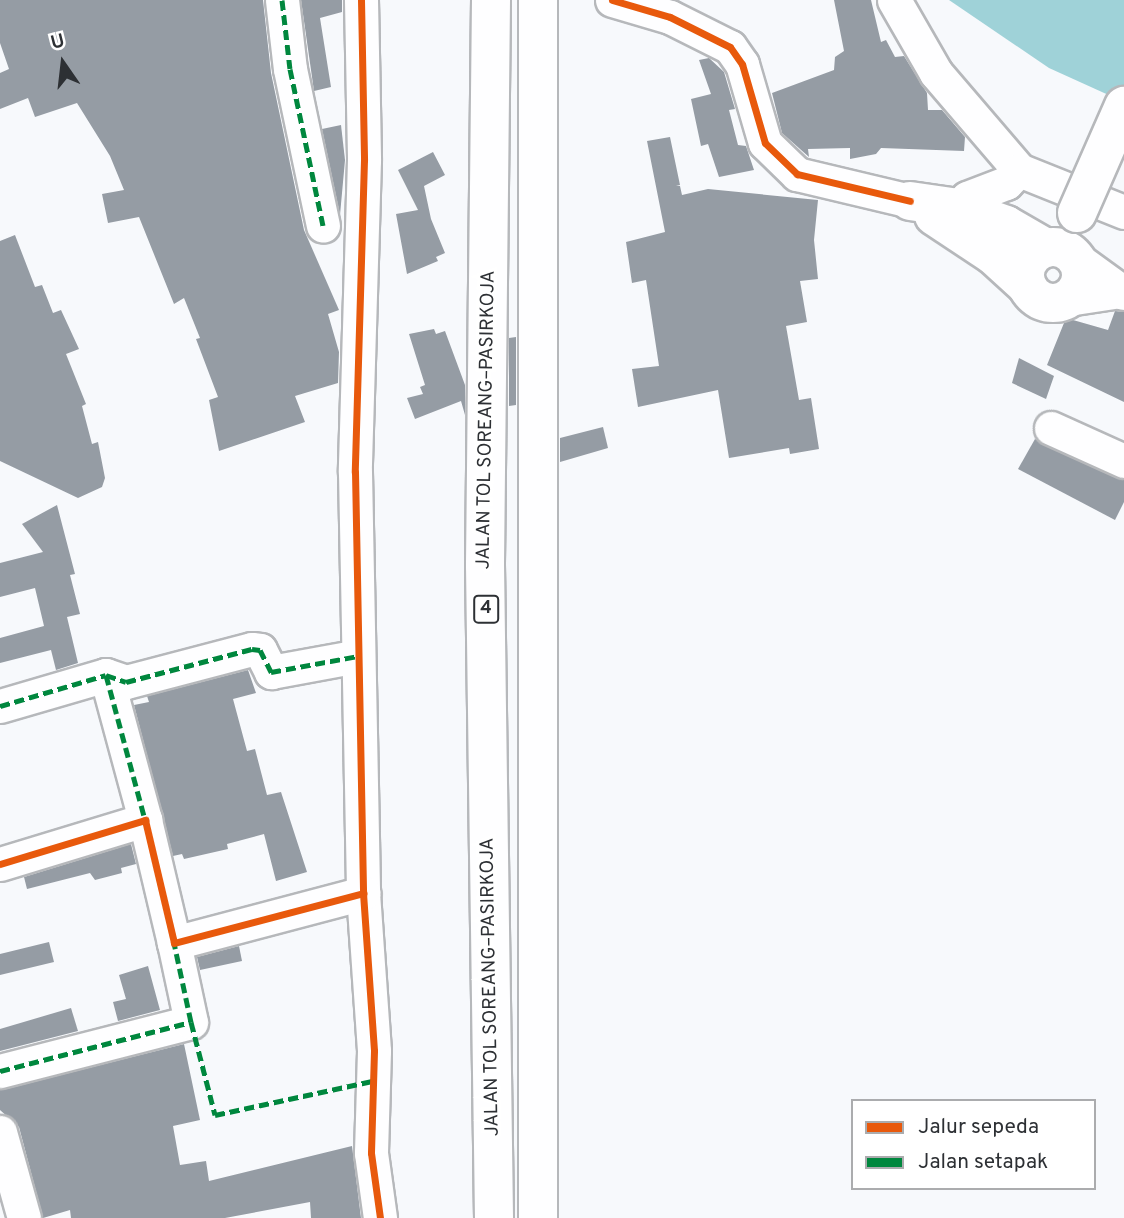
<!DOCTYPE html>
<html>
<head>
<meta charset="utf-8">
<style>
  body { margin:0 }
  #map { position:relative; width:1124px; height:1218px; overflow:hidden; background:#f7f9fc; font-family:Overpass,sans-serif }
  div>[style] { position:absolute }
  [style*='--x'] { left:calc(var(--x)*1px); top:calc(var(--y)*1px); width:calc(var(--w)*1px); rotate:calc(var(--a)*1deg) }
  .water>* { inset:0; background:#9fd2d8 }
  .building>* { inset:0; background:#959ca4 }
  .roads { filter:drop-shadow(2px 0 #b6b8bb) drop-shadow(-2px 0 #b6b8bb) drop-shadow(0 2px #b6b8bb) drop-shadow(0 -2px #b6b8bb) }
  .minor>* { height:33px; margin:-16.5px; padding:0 16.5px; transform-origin:16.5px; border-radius:16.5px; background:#fefeff }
  .major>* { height:38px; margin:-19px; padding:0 19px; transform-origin:19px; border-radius:19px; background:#fefeff }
  .major>.ring { margin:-19px; padding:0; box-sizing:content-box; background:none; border:38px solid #fefeff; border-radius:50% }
  .highway>* { height:38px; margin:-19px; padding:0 19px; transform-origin:19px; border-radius:19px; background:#fefeff }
  .bridges { filter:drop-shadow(2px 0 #b6b8bb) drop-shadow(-2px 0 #b6b8bb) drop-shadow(0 2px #b6b8bb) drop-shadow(0 -2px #b6b8bb) }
  .major-bridge>* { height:38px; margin:-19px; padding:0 19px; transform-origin:19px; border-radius:19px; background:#fefeff }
  .quiet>* { height:5px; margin-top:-2.5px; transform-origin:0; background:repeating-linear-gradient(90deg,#00873e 0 10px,transparent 0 15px) }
  .cycleway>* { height:7px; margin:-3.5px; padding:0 3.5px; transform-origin:3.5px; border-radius:3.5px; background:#e8590c }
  span { translate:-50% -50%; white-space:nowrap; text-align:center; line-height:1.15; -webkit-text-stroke:7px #fff; paint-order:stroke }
  .shield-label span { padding:2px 5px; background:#fff; border:2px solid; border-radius:5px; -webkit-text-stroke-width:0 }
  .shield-label { font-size:18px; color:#2d3034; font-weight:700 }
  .street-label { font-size:19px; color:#2d3034 }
  .legend { position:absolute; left:851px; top:1099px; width:245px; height:91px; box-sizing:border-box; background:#fff; border:2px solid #abacae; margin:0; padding:9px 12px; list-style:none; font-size:21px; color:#2d3034 }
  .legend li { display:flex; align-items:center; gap:14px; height:35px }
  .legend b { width:35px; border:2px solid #abacae }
  .north { position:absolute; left:28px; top:28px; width:70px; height:70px; -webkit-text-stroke:5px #fff; paint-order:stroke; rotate:346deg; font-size:19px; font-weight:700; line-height:28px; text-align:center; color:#2d3034 }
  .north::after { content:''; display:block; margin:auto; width:24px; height:32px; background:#2d3034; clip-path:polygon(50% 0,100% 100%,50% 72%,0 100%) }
</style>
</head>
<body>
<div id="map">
  <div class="water">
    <i style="clip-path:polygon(949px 0,1124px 0,1124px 102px,1049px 68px)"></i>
  </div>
  <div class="building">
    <i style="clip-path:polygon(0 0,263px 0,271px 73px,304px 230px,339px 310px,328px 314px,339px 352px,338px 383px,295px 396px,305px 422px,219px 451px,209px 400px,218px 397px,196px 339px,200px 338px,184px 298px,174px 304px,139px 217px,108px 223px,102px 194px,124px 190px,110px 156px,77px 103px,35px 117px,28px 98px,0 109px,0 73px,9px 69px,0 43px)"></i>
    <i style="clip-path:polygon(301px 0,342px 0,342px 12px,320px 18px,331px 87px,314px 91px)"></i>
    <i style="clip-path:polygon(834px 0,871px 0,881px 42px,886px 40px,895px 57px,904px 56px,927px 93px,928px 110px,942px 110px,965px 137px,964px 151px,881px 148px,876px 154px,850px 159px,850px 148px,808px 149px,809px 157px,782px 133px,772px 93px,834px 70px,835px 57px,844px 51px)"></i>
    <i style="clip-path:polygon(709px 58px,724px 72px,735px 109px,729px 110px,738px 145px,746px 146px,754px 170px,719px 177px,708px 144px,701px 146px,691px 99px,711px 94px,699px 60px)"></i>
    <i style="clip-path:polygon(341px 125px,345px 160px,340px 215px,322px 129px)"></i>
    <i style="clip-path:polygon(670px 137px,680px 185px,676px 186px,680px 186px,682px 195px,708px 189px,818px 200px,814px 240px,818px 279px,800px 281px,807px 322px,786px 326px,799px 400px,811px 398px,819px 449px,790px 454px,789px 448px,729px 458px,718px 390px,638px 407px,632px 369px,659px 366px,646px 280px,632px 283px,626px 242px,665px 232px,647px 141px)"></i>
    <i style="clip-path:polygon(433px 152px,445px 175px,424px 186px,431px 219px,445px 253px,436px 257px,438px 261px,407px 274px,396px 214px,418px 210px,398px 170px)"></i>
    <i style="clip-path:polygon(15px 235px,35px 287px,42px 285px,53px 313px,61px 310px,79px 349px,66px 354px,86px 404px,82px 406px,92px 444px,98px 442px,105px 478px,102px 487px,78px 498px,0 461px,0 241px)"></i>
    <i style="clip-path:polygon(1115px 311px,1124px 312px,1124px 402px,1047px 365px,1066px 318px,1108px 330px)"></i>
    <i style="clip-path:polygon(434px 329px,436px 334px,445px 331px,465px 385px,465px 415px,461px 401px,415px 419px,407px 398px,423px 394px,420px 387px,425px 385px,409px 334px)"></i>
    <i style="clip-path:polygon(516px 337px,516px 405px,509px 406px,509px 338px)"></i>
    <i style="clip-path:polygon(1019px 358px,1054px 376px,1046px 399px,1012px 383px)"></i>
    <i style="clip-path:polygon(603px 427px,608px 448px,560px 462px,560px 438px)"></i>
    <i style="clip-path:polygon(1035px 439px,1124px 480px,1124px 502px,1115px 520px,1018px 469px)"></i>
    <i style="clip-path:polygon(57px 505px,75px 574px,70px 575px,80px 614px,67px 617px,78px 663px,56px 670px,51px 650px,0 663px,0 638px,44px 626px,35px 588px,0 597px,0 563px,43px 552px,22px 524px)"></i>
    <i style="clip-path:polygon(248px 670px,256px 693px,233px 699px,247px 751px,255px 749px,267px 795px,281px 792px,307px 872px,276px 881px,264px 834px,227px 844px,228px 849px,184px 859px,182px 854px,173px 856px,134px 705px,149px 702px,147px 696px)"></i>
    <i style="clip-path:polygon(131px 844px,136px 864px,121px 868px,122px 873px,95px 880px,90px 873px,27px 889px,24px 877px)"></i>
    <i style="clip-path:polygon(49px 942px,54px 962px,0 975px,0 954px)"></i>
    <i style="clip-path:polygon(239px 946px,242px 961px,200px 970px,197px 957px)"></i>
    <i style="clip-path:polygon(148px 966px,160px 1010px,118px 1021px,113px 1002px,126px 999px,119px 975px)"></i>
    <i style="clip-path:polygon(71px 1008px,78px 1031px,0 1051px,0 1029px)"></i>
    <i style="clip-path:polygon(184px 1044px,200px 1120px,173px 1126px,180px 1165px,206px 1161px,209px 1181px,352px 1146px,361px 1218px,311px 1218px,310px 1202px,225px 1218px,71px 1218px,70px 1210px,43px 1218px,19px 1127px,0 1110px,0 1090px)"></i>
  </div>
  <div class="roads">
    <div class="minor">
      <i style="--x:282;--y:0;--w:69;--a:83.4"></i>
      <i style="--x:290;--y:69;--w:160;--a:78.1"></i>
      <i style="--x:361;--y:0;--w:160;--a:88.9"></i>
      <i style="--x:364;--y:160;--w:312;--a:91.7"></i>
      <i style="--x:355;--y:472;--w:421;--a:88.9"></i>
      <i style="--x:363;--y:893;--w:158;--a:86"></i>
      <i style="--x:374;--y:1051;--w:102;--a:91.7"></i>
      <i style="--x:371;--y:1153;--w:66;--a:82.1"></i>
      <i style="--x:612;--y:0;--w:60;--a:16.3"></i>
      <i style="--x:670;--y:17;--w:67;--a:26.6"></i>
      <i style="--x:730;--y:47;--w:21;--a:55"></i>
      <i style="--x:742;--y:64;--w:82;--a:73.8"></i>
      <i style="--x:765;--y:143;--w:45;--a:44.1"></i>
      <i style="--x:797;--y:174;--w:116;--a:13.4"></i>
      <i style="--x:894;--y:0;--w:84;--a:60.1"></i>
      <i style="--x:936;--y:73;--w:128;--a:49.4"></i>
      <i style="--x:1019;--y:170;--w:113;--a:21.8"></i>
      <i style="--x:947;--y:224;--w:33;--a:-52"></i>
      <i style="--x:967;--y:198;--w:42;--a:-21"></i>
      <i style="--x:1006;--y:183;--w:18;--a:-45"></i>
      <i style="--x:1073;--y:256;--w:63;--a:36"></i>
      <i style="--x:1068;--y:299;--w:53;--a:-8.7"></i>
      <i style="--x:1051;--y:428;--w:80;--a:24.3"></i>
      <i style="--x:106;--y:675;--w:150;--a:74.9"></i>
      <i style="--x:0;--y:706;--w:110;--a:-16.3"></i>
      <i style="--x:106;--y:675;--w:21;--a:19"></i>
      <i style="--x:126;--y:682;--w:130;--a:-14.7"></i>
      <i style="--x:252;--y:649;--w:8;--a:7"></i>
      <i style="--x:260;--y:650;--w:25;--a:63"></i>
      <i style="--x:271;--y:672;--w:88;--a:-10.4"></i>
      <i style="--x:0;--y:864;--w:152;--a:-16.9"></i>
      <i style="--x:145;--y:820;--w:126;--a:76.7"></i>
      <i style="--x:174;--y:943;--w:196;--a:-14.8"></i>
      <i style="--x:0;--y:1071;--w:197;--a:-14.4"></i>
      <i style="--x:191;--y:1022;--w:81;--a:-102.1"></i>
      <i style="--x:0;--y:1132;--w:89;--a:74.4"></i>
    </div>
    <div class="major">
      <i style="--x:910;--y:201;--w:49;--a:8.3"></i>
      <i style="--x:958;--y:208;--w:51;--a:19.5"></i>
      <i style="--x:1006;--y:225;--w:46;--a:29.9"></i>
      <i style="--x:934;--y:216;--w:71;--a:33.5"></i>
      <i style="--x:993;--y:255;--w:46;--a:42.4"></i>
      <i class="ring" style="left:1025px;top:247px;width:18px;height:18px"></i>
    </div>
    <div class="highway">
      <i style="--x:491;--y:0;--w:565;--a:90.61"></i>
      <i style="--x:485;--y:565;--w:653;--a:89.21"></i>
      <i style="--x:538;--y:1218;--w:1218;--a:-90"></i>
    </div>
  </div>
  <div class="bridges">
    <div class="major-bridge">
      <i style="--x:1077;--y:213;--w:117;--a:-66.3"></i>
    </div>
  </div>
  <div class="quiet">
    <i style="--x:282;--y:0;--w:69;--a:83.4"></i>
    <i style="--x:290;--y:69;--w:160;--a:78.1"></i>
    <i style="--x:106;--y:675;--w:150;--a:74.9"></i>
    <i style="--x:0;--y:706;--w:110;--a:-16.3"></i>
    <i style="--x:106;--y:675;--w:21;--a:19"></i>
    <i style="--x:126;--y:682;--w:130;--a:-14.7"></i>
    <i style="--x:252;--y:649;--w:8;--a:7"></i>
    <i style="--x:260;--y:650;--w:25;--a:63"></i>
    <i style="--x:271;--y:672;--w:88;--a:-10.4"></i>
    <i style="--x:191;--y:1022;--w:96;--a:75.5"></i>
    <i style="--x:215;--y:1115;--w:161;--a:-12.2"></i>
    <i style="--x:0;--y:1071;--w:197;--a:-14.4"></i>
    <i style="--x:191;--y:1022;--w:81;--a:-102.1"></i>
  </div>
  <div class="cycleway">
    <i style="--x:361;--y:0;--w:160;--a:88.9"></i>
    <i style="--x:364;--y:160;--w:312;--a:91.7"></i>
    <i style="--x:355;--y:472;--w:421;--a:88.9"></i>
    <i style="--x:363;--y:893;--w:158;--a:86"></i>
    <i style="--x:374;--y:1051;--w:102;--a:91.7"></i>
    <i style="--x:371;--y:1153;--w:66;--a:82.1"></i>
    <i style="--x:612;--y:0;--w:60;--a:16.3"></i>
    <i style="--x:670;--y:17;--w:67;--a:26.6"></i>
    <i style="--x:730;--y:47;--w:21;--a:55"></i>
    <i style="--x:742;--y:64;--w:82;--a:73.8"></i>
    <i style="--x:765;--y:143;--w:45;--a:44.1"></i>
    <i style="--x:797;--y:174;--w:116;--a:13.4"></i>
    <i style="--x:0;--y:864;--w:152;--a:-16.9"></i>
    <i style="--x:145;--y:820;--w:126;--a:76.7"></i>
    <i style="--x:174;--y:943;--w:196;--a:-14.8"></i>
  </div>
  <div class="shield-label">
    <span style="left:486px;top:609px">4</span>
  </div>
  <div class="street-label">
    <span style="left:487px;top:420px;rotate:-89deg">JALAN TOL SOREANG–PASIRKOJA</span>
    <span style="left:491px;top:987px;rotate:-91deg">JALAN TOL SOREANG–PASIRKOJA</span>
  </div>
  <ul class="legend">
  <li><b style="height:9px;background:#e8590c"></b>Jalur sepeda</li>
  <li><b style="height:9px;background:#00873e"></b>Jalan setapak</li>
  </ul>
  <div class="north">U</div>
</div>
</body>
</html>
